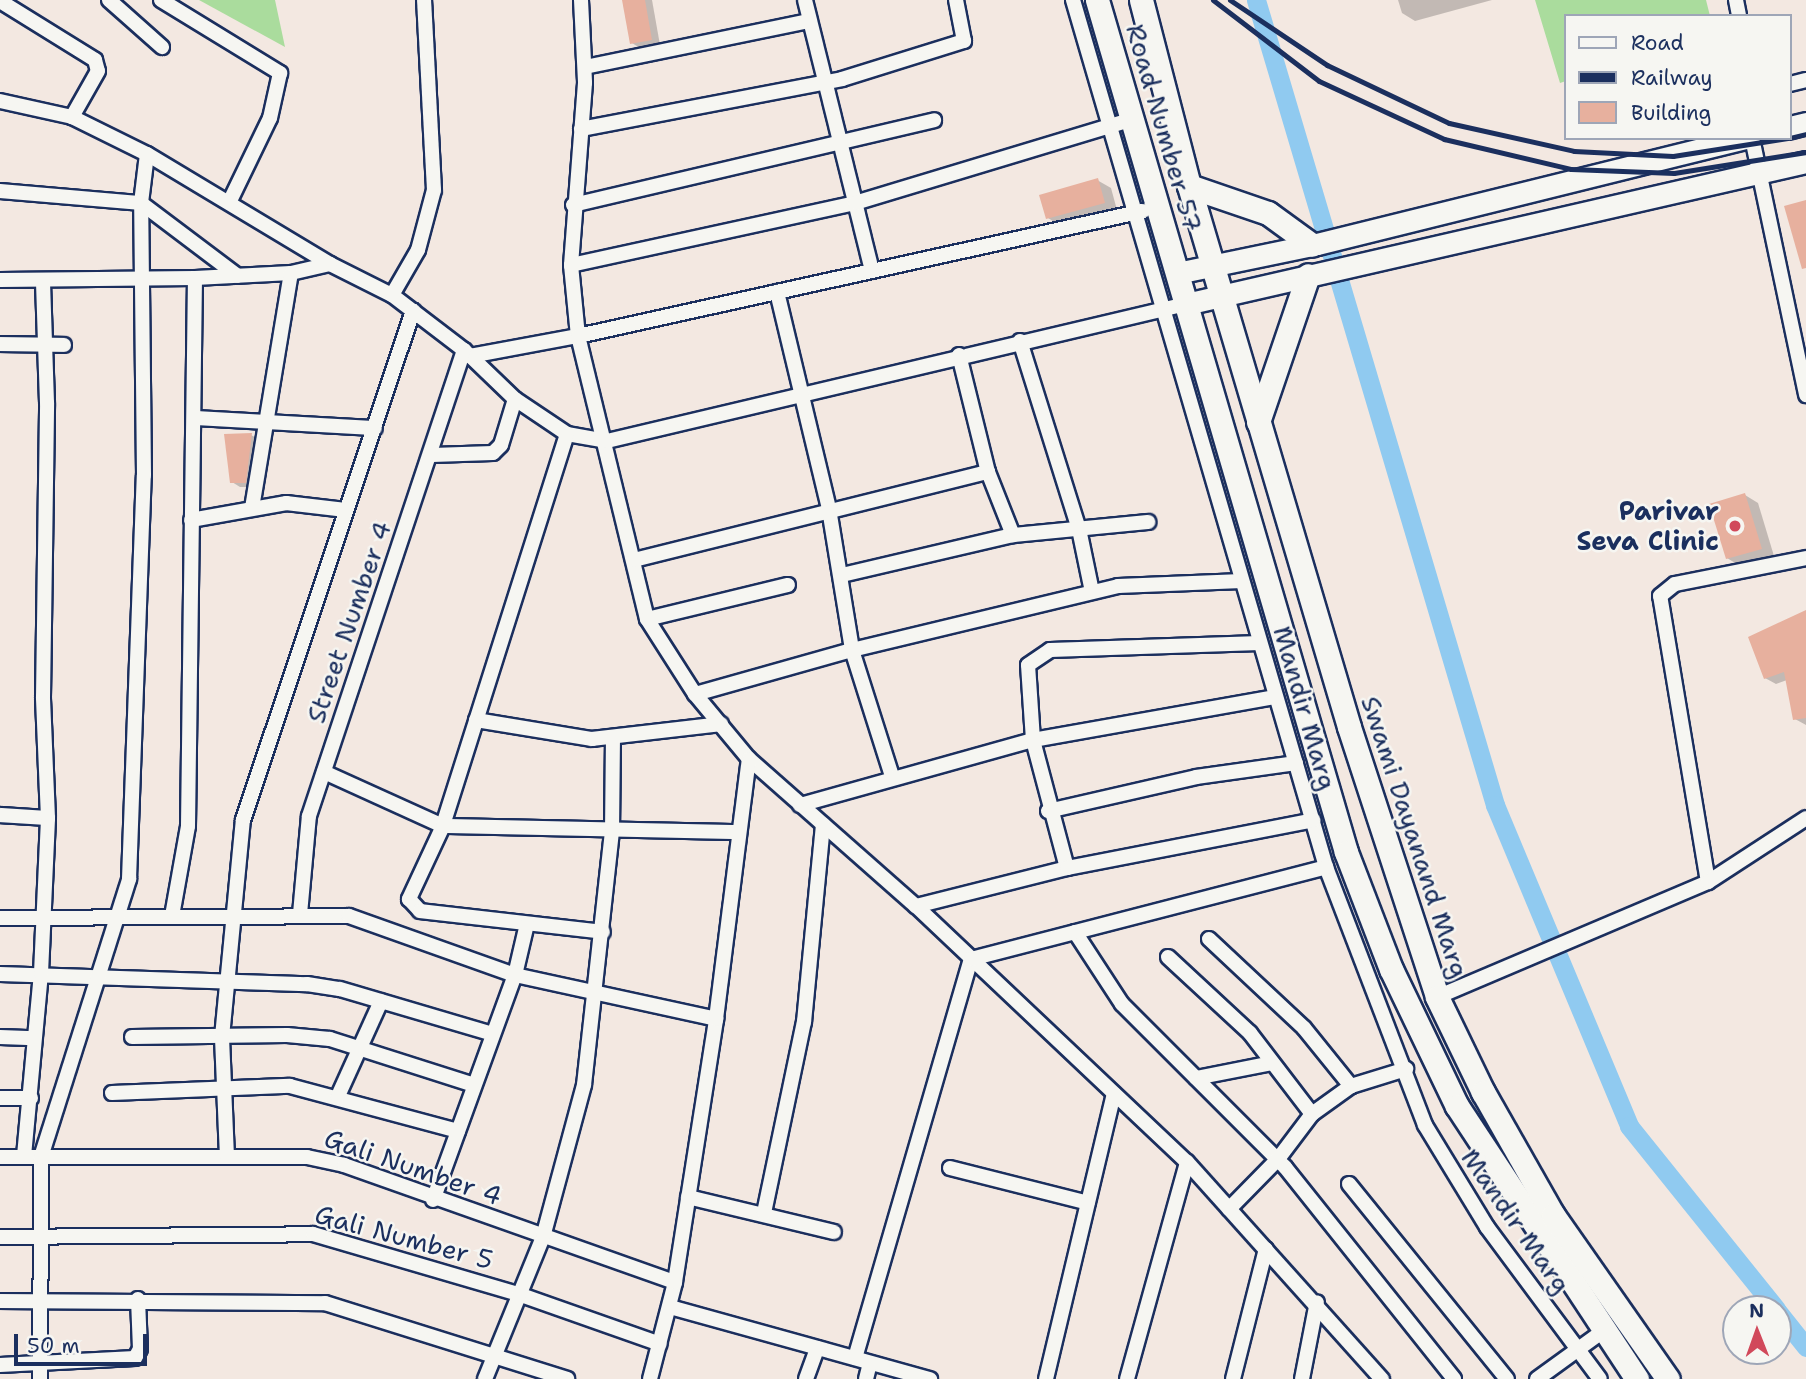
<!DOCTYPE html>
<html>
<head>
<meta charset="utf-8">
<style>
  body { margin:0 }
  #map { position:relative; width:1806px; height:1379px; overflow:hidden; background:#f3e8e1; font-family:"Shantell Sans",sans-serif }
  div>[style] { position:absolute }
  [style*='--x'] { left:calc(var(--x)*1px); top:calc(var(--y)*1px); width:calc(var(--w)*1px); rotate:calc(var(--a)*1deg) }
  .green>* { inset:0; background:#aadc9d }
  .shadow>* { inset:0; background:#0003 }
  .canal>* { height:19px; margin:-9.5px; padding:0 9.5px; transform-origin:9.5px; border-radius:9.5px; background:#90caf0 }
  .building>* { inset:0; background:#e7b09e }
  .roads { filter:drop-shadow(2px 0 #1b2f5e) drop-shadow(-2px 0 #1b2f5e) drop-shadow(0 2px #1b2f5e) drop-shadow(0 -2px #1b2f5e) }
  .minor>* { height:14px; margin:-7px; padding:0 7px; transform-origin:7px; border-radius:7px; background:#f6f6f2 }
  .secondary>* { height:21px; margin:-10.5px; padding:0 10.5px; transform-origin:10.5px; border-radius:10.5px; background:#f6f6f2 }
  .primary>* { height:23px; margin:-11.5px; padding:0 11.5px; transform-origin:11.5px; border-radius:11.5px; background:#f6f6f2 }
  .rail>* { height:5px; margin:-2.5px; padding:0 2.5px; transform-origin:2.5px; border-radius:2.5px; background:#1b2f5e }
  .dots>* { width:19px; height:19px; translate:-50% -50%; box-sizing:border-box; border:4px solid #f6f6f2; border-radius:50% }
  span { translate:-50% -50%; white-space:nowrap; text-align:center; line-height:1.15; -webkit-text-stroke:5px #f6f6f2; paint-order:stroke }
  .street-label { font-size:26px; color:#1b2f5e }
  .poi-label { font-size:26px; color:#1b2f5e; font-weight:700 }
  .right { translate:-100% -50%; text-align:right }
  .legend { position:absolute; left:1564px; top:14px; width:228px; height:126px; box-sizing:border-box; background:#f6f6f2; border:2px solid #9ea6b7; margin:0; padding:9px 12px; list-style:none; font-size:21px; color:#1b2f5e }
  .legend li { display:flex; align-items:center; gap:14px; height:35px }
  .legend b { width:35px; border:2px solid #9ea6b7 }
  .north { position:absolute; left:1722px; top:1295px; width:70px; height:70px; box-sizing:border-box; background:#f6f6f2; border:2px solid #9ea6b7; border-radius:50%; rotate:359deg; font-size:19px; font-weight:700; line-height:28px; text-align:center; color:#1b2f5e }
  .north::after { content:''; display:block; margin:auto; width:24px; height:32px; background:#d1495b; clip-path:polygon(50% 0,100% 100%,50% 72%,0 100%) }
  .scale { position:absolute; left:14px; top:1334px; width:133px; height:32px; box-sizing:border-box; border:4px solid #1b2f5e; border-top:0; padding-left:9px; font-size:21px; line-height:24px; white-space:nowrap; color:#1b2f5e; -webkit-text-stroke:5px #f6f6f2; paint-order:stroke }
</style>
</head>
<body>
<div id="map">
  <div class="green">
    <i style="clip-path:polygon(199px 0,275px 0,285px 47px)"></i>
    <i style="clip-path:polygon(1535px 0,1706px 0,1710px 16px,1566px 16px,1566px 81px,1560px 83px)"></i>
  </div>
  <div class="shadow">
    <i style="clip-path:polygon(624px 0,652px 0,660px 45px,640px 48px,632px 43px)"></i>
    <i style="clip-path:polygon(1398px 0,1492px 0,1415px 21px,1402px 13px)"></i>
    <i style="clip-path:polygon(1097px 180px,1111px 188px,1117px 210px,1061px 226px,1048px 218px)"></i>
    <i style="clip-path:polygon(251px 435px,260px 440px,255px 487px,240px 487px,232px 482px)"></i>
    <i style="clip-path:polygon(1745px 495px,1758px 503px,1774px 556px,1740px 566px,1727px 558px)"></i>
    <i style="clip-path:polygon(1806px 613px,1806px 725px,1795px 719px,1787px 680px,1776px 684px,1765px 678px)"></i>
  </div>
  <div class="canal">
    <i style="--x:1256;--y:0;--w:840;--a:73.46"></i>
    <i style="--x:1495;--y:805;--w:348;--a:67.3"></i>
    <i style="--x:1629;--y:1126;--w:235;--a:51.2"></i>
    <i style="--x:1778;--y:1312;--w:45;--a:51.3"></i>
  </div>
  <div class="building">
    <i style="clip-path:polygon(622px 0,645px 0,652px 40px,630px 44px)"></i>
    <i style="clip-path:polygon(1098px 178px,1105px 203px,1046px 219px,1039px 195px)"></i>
    <i style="clip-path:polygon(1806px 200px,1806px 268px,1802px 269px,1784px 206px)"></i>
    <i style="clip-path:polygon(252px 433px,246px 483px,230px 483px,224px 434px)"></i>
    <i style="clip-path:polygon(1745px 493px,1762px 549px,1726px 559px,1709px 504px)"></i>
    <i style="clip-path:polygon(1806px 610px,1806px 718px,1793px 720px,1784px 672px,1764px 679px,1748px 637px)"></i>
  </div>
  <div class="roads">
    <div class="minor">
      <i style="--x:109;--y:0;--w:71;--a:41.6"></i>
      <i style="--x:161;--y:0;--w:140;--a:31.5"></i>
      <i style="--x:280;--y:73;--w:46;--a:102.5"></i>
      <i style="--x:270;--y:118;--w:94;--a:115.8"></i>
      <i style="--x:581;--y:0;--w:83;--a:87.2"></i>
      <i style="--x:585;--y:83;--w:183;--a:94.4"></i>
      <i style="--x:571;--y:265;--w:71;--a:84.4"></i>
      <i style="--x:578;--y:336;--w:291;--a:76.3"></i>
      <i style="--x:647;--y:619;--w:89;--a:57.4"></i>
      <i style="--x:695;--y:694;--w:85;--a:50.3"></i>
      <i style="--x:749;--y:759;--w:222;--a:41.4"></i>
      <i style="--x:916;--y:906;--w:373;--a:43.4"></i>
      <i style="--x:1187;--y:1162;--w:292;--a:48.1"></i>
      <i style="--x:805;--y:0;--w:279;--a:76.1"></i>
      <i style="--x:1073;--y:0;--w:903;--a:73.73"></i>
      <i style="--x:1326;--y:867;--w:276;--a:69"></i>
      <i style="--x:1425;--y:1125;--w:119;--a:58.7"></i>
      <i style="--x:1487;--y:1227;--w:189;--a:53.4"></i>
      <i style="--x:1736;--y:0;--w:16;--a:79"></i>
      <i style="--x:0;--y:1;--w:112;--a:31.8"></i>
      <i style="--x:95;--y:60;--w:11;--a:75"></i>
      <i style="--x:98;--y:71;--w:53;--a:119.5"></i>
      <i style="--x:585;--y:67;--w:229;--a:-11.6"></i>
      <i style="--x:1790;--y:84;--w:16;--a:-14"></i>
      <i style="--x:0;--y:101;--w:74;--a:12.5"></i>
      <i style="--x:72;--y:117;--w:84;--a:26.3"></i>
      <i style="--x:147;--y:154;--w:214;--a:31"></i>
      <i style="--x:330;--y:264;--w:69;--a:26.6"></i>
      <i style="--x:392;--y:295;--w:91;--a:37.4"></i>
      <i style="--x:464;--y:350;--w:71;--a:43.9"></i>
      <i style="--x:515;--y:399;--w:63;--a:33.9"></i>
      <i style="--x:567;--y:434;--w:41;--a:9.9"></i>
      <i style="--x:607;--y:441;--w:595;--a:-13.31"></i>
      <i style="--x:581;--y:129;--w:266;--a:-10.8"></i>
      <i style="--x:842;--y:79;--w:128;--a:-17.3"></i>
      <i style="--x:964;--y:41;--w:42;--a:-101"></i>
      <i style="--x:1752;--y:138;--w:263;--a:78.1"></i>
      <i style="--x:0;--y:191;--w:142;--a:4.9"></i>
      <i style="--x:141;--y:203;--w:49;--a:-83"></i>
      <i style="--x:141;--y:203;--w:121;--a:37"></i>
      <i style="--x:573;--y:205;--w:371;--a:-13.2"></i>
      <i style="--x:571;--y:265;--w:291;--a:-12.3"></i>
      <i style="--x:855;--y:203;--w:287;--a:-16.8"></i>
      <i style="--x:0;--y:280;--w:195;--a:-0.6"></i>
      <i style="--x:195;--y:278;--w:96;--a:-3"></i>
      <i style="--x:291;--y:273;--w:40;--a:-13"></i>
      <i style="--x:777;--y:292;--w:223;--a:76.5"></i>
      <i style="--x:829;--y:509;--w:143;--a:80.7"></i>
      <i style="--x:852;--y:650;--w:132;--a:72.4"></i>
      <i style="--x:392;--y:295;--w:52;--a:-60"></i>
      <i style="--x:418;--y:250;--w:62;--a:-75.1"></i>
      <i style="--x:434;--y:190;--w:190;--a:-93"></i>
      <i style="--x:1020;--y:341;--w:197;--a:72.6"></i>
      <i style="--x:1079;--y:529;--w:64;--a:78.3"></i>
      <i style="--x:0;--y:344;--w:64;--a:0.9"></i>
      <i style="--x:959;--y:355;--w:121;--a:76.1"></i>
      <i style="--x:988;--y:472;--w:68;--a:68.4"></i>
      <i style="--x:470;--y:356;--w:110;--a:-10.5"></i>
      <i style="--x:578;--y:336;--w:579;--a:-12.48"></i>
      <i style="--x:194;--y:418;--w:181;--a:3.2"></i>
      <i style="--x:567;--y:434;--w:411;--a:107.6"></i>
      <i style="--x:443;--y:826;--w:81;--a:115"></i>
      <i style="--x:409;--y:899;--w:16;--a:47"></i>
      <i style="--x:420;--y:911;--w:184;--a:6.5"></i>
      <i style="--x:432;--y:455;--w:61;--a:-1.9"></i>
      <i style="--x:493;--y:453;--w:11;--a:-45"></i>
      <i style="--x:501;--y:445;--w:48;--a:-73.1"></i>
      <i style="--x:252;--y:508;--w:238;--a:-80.6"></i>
      <i style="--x:191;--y:520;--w:97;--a:-10.1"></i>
      <i style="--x:286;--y:503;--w:60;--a:6.7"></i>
      <i style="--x:634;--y:560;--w:365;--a:-14"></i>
      <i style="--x:842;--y:575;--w:176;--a:-13.2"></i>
      <i style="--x:1013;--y:535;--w:136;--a:-5.5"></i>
      <i style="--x:647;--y:619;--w:145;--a:-13.6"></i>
      <i style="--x:695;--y:694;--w:163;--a:-15.7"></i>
      <i style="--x:852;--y:650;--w:274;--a:-13.5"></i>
      <i style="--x:1118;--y:586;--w:124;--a:-2.3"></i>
      <i style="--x:476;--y:720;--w:118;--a:9.3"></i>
      <i style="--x:592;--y:739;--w:130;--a:-6.6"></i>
      <i style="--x:324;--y:772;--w:131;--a:24.4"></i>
      <i style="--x:443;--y:826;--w:294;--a:1.2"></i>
      <i style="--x:800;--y:805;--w:242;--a:-15.6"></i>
      <i style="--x:1033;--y:740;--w:245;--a:-10.1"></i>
      <i style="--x:1048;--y:811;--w:152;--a:-12.9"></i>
      <i style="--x:1196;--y:777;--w:101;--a:-8"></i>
      <i style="--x:0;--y:815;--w:48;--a:3.6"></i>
      <i style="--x:1067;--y:868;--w:132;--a:-104.9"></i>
      <i style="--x:1033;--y:740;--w:75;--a:-93.8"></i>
      <i style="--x:1028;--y:665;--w:27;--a:-34"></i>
      <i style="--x:1050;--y:650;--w:210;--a:-1.9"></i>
      <i style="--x:1708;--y:882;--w:290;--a:-99.5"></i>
      <i style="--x:1660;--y:596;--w:19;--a:-39"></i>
      <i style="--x:1675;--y:584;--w:134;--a:-11.2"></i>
      <i style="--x:916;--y:906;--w:156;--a:-14.1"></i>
      <i style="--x:1067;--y:868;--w:251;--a:-11"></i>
      <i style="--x:300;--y:914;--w:98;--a:-84.8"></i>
      <i style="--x:309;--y:816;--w:491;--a:-71.6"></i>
      <i style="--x:172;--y:916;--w:91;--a:-79.9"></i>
      <i style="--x:188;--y:826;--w:548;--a:-89.27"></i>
      <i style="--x:0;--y:918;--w:349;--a:-0.3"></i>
      <i style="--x:349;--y:916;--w:176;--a:19.6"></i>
      <i style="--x:515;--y:975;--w:206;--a:12.3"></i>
      <i style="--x:1075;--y:932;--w:86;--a:56.9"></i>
      <i style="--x:1122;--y:1004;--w:231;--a:45"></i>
      <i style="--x:1285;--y:1167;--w:271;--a:51.4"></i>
      <i style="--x:1209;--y:939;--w:130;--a:43.1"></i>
      <i style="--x:1304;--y:1028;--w:75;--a:51"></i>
      <i style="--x:1168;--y:957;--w:112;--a:42.8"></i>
      <i style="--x:1250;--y:1033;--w:102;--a:52.6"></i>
      <i style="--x:0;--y:974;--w:307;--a:1.9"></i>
      <i style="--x:307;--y:984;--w:33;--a:9"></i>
      <i style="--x:340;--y:989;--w:159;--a:16.4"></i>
      <i style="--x:1437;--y:997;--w:294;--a:-23"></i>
      <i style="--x:1708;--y:882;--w:117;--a:-33.1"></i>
      <i style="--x:0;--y:1037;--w:34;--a:2"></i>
      <i style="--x:132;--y:1037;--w:155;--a:-0.7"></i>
      <i style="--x:287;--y:1035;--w:43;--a:5.3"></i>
      <i style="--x:330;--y:1039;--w:151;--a:17.7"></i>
      <i style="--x:1196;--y:1078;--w:77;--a:-11.2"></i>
      <i style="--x:112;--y:1093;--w:178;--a:-2.3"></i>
      <i style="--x:290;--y:1086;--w:174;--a:15"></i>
      <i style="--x:338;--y:1096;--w:104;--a:-65.6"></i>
      <i style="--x:0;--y:1098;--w:31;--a:0"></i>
      <i style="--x:24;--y:1156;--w:184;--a:-84.7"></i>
      <i style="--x:41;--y:973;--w:155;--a:-87.4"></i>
      <i style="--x:48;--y:818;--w:121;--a:-92.4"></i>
      <i style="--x:43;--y:697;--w:294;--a:-89.2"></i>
      <i style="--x:47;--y:403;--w:123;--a:-91.9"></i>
      <i style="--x:0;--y:1157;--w:307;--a:0"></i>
      <i style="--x:307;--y:1157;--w:38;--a:12"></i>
      <i style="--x:344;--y:1165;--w:351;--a:19.5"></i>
      <i style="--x:227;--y:1157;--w:120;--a:-92.4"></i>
      <i style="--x:222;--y:1037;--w:218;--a:-84.5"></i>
      <i style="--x:243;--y:820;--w:537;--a:-71.53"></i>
      <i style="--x:950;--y:1168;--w:142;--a:14.2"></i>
      <i style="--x:1349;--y:1184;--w:251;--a:51"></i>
      <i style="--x:688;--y:1197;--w:150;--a:13.5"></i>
      <i style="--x:433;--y:1200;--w:239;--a:-70"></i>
      <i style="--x:515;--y:975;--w:52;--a:-76.8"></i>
      <i style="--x:1229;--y:1209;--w:70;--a:-45.6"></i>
      <i style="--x:1278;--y:1159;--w:56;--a:-52.9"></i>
      <i style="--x:1312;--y:1114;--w:48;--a:-35.7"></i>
      <i style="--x:1351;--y:1086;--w:58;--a:-17.2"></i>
      <i style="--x:764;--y:1213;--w:195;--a:-78.2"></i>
      <i style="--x:804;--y:1022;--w:198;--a:-84.5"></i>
      <i style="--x:0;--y:1237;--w:313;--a:-0.5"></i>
      <i style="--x:313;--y:1234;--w:217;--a:16.3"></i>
      <i style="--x:521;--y:1295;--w:147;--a:19.4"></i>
      <i style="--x:0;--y:1301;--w:325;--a:0.4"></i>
      <i style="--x:325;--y:1303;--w:254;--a:17.4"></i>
      <i style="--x:670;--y:1307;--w:270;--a:15.5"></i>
      <i style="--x:855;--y:1358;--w:416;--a:-73.8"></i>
      <i style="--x:971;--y:959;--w:367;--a:-14.5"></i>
      <i style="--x:0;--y:1365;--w:135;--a:-3"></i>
      <i style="--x:135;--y:1358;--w:10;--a:-61"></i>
      <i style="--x:140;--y:1349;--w:50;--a:-92.3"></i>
      <i style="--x:40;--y:1379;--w:222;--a:-89.7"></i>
      <i style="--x:41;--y:1157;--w:292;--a:-72.4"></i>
      <i style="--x:129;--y:879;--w:404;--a:-87.9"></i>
      <i style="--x:144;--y:475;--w:272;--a:-90.6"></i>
      <i style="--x:485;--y:1379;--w:153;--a:-67.8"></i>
      <i style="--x:543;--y:1237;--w:157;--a:-74.9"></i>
      <i style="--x:584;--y:1085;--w:255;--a:-83.7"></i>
      <i style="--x:612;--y:832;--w:94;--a:-89.4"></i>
      <i style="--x:650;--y:1379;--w:100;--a:-75.5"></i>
      <i style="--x:675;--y:1282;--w:266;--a:-81.1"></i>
      <i style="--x:716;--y:1019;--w:262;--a:-82.8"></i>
      <i style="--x:806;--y:1379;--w:33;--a:-70"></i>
      <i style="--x:866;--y:1379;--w:16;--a:-76"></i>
      <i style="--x:1046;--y:1379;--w:293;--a:-76.6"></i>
      <i style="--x:1127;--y:1379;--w:225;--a:-74.5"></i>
      <i style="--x:1233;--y:1379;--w:134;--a:-75.8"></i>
      <i style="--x:1302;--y:1379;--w:78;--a:-79"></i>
      <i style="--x:1537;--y:1379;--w:82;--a:-36"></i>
    </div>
    <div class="secondary">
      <i style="--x:1790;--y:127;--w:16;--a:-14"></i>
      <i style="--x:1177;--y:273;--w:143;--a:-11.7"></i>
      <i style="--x:1317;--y:244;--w:440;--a:-13.9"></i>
      <i style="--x:1186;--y:304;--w:636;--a:-12.9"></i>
    </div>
    <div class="primary">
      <i style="--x:1097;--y:0;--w:888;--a:73.71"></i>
      <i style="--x:1346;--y:852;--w:125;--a:69"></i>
      <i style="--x:1391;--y:969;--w:152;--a:64.3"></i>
      <i style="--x:1457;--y:1106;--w:327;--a:56.6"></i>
      <i style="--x:1141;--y:0;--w:192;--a:75.5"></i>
      <i style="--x:1189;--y:186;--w:564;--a:73.52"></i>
      <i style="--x:1349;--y:727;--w:284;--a:71.9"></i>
      <i style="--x:1437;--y:997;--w:106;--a:64.2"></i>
      <i style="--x:1483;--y:1092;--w:142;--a:60.4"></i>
      <i style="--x:1553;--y:1215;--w:200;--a:55"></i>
      <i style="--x:1189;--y:186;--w:83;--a:18.9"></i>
      <i style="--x:1268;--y:213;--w:54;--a:36"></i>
      <i style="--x:1258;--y:422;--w:155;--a:-71.2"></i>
    </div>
  </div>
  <div class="rail">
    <i style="--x:1213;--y:0;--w:133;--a:37.4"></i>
    <i style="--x:1319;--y:81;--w:138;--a:24.9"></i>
    <i style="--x:1444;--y:139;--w:130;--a:13.3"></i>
    <i style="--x:1571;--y:169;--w:103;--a:2.2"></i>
    <i style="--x:1674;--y:173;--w:134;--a:-9"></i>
    <i style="--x:1230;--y:0;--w:117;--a:33.8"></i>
    <i style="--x:1327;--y:65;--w:135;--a:25.4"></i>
    <i style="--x:1449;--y:123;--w:128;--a:12.6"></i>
    <i style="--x:1574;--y:151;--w:99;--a:2.9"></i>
    <i style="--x:1673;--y:156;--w:116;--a:-8.9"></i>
    <i style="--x:1790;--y:138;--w:16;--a:-14"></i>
  </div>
  <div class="dots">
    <i style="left:1735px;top:526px;background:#d1495b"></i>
  </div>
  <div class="street-label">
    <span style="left:1164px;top:128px;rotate:74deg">Road Number 57</span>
    <span style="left:349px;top:622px;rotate:-71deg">Street Number 4</span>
    <span style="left:1305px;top:708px;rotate:74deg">Mandir Marg</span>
    <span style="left:1415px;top:837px;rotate:72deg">Swami Dayanand Marg</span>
    <span style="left:413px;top:1167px;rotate:19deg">Gali Number 4</span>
    <span style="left:1516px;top:1221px;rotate:55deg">Mandir Marg</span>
    <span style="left:404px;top:1237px;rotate:15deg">Gali Number 5</span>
  </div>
  <div class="poi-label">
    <span class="right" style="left:1719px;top:526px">Parivar<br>Seva Clinic</span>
  </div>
  <ul class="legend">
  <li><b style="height:9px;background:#f6f6f2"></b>Road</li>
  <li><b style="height:9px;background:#1b2f5e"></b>Railway</li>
  <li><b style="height:19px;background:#e7b09e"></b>Building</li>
  </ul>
  <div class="north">N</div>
  <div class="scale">50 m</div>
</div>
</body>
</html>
